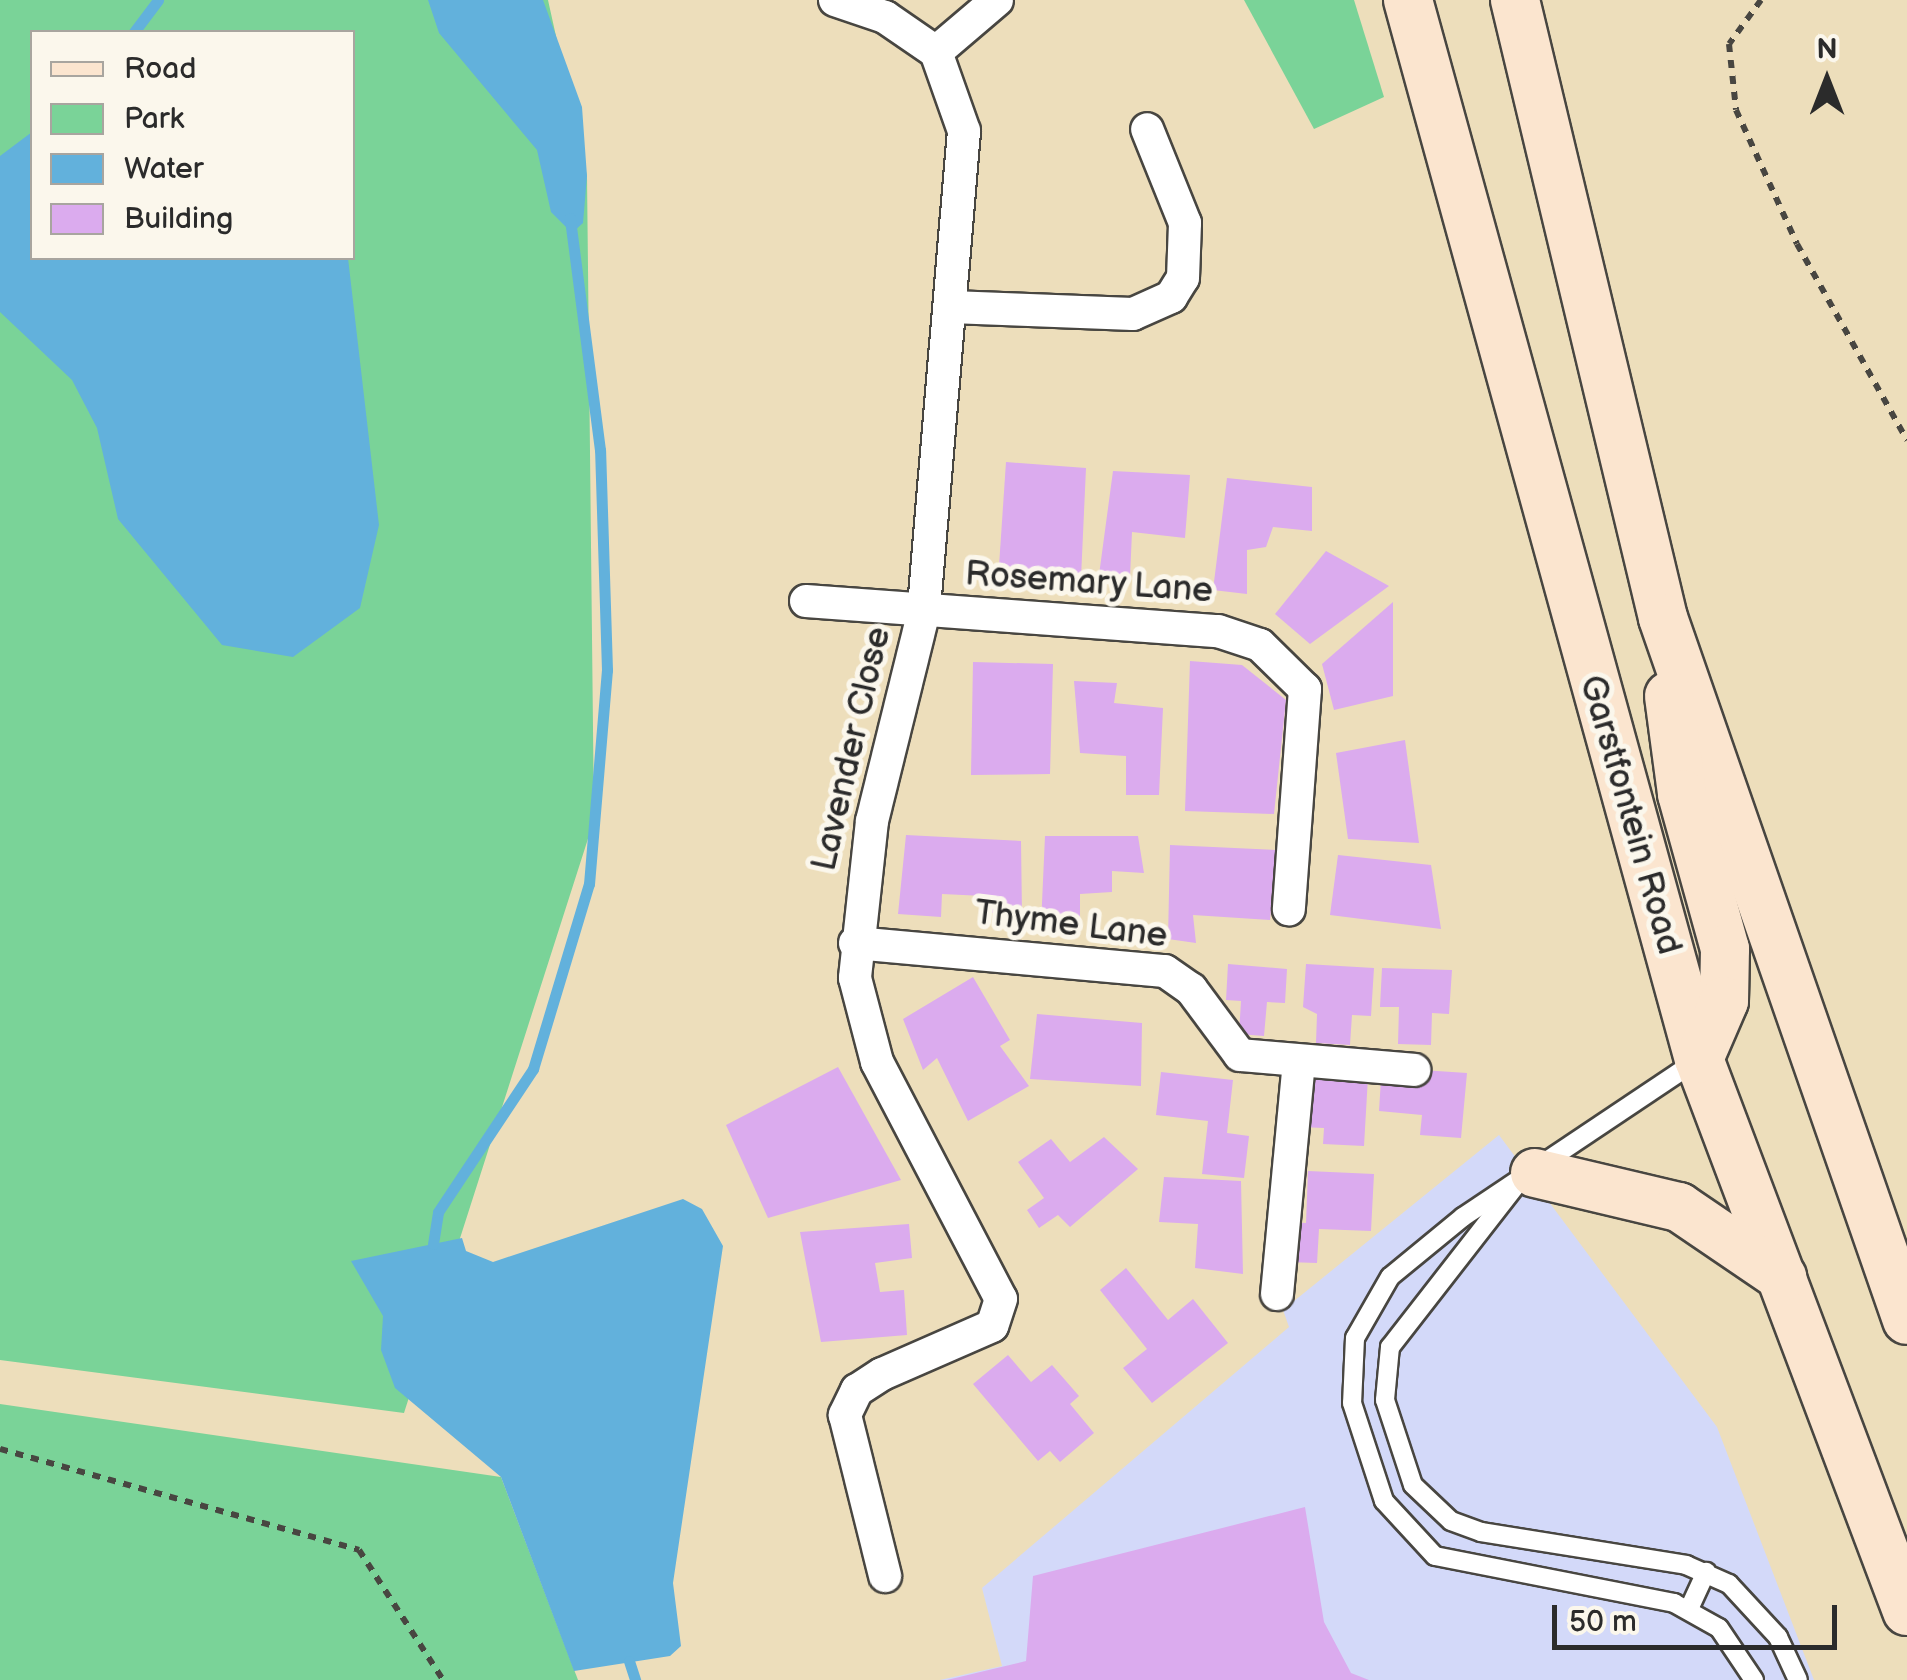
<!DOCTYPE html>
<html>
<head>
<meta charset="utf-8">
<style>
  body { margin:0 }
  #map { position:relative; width:1907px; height:1680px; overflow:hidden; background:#eddebb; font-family:"Balsamiq Sans",sans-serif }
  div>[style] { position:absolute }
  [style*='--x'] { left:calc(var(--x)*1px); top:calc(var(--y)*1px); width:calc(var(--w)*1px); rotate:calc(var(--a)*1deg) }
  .built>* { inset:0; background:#d3d9f9 }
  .green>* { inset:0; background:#7ad398 }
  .water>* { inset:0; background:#62b1dc }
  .stream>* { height:11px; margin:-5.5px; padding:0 5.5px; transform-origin:5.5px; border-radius:5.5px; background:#62b1dc }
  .building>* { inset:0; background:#dbabee }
  .path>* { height:6px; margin-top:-3px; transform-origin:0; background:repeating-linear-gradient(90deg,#484641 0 8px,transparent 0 16px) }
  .roads { filter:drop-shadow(2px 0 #484641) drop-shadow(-2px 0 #484641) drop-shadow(0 2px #484641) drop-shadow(0 -2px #484641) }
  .lane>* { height:18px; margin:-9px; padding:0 9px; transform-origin:9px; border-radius:9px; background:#fff }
  .street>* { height:32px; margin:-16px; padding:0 16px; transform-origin:16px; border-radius:16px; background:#fff }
  .secondary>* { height:48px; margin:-24px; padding:0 24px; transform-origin:24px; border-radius:24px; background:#fbe5cf }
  span { translate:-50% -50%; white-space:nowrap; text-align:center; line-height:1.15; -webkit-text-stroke:10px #fbf7ec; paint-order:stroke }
  .street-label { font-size:35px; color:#2b2b2b }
  .legend { position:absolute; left:30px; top:30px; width:325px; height:230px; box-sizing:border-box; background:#fbf7ec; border:2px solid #a8a59f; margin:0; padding:12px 18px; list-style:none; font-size:30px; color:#2b2b2b }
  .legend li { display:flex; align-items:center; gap:20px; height:50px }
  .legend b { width:50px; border:2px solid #a8a59f }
  .north { position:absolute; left:1777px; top:30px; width:100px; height:100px; -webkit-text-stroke:8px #fbf7ec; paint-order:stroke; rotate:0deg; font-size:28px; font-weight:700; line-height:40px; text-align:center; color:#2b2b2b }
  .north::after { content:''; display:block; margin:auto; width:35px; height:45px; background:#2b2b2b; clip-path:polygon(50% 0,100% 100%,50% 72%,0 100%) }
  .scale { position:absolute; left:1552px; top:1605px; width:285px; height:45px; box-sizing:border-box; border:5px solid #2b2b2b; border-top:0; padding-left:12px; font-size:30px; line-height:35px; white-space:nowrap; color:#2b2b2b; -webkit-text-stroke:8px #fbf7ec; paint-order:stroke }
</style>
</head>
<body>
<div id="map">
  <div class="built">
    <i style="clip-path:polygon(1499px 1135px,1717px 1427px,1814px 1680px,940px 1680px,1002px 1666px,982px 1588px,1289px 1327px,1283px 1310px)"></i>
  </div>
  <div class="green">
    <i style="clip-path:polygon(evenodd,0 0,548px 0,587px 176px,594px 820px,404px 1413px,0 1360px,0 0,32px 32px,352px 32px,352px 258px,32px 258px,32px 32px)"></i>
    <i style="clip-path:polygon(1244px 0,1354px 0,1384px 97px,1314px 129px)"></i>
    <i style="clip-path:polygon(0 1404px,501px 1477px,578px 1680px,0 1680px)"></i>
  </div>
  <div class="water">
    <i style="clip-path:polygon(428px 0,543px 0,582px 107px,587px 176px,583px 223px,572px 233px,551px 212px,537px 150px,439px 33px)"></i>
    <i style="clip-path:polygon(32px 132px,32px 258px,348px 258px,379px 525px,360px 608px,293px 657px,222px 645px,118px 519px,97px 428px,72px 380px,0 312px,0 156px)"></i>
    <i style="clip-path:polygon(683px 1199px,702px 1209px,723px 1246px,673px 1583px,681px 1646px,670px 1656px,574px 1671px,501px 1477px,395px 1388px,381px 1350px,383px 1316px,351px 1261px,462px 1238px,466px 1251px,493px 1262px)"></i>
  </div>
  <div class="stream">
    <i style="--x:134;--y:32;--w:40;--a:-53"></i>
    <i style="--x:433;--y:1244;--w:32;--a:-81"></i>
    <i style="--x:438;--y:1212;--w:172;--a:-56.4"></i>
    <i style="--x:533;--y:1069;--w:193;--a:-73.2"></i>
    <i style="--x:589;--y:884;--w:215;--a:-85.2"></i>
    <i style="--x:607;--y:670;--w:220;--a:-91.8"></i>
    <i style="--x:600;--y:450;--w:234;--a:-97.4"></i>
    <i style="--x:629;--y:1661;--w:20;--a:72"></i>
  </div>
  <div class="building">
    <i style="clip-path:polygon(1006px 462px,1086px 468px,1081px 578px,999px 566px)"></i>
    <i style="clip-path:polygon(1113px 471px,1190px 475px,1185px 538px,1132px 532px,1130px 577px,1099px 575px)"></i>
    <i style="clip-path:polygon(1227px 478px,1312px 487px,1312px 531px,1273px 527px,1266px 547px,1247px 550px,1247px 594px,1213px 590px)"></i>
    <i style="clip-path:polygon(1326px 551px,1389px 586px,1310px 644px,1275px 614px)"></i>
    <i style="clip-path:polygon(1393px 602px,1393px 696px,1334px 710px,1322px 664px)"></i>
    <i style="clip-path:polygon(1190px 661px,1242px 665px,1286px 700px,1274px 814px,1185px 811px)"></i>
    <i style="clip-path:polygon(973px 662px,1053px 664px,1050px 774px,971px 775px)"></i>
    <i style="clip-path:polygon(1074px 681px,1117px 683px,1114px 703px,1163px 708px,1159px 795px,1126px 795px,1126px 756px,1080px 753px)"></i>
    <i style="clip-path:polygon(1405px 740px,1419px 843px,1348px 839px,1336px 753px)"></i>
    <i style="clip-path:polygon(906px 835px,1021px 841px,1022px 915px,979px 912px,984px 896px,942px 894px,941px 917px,898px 914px)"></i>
    <i style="clip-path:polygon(1045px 836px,1138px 836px,1144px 873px,1112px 871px,1112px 892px,1080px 894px,1080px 929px,1041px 925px)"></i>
    <i style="clip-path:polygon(1170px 845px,1277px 850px,1270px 920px,1193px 915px,1196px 943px,1168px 939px)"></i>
    <i style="clip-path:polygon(1338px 855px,1431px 865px,1441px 929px,1330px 915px)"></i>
    <i style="clip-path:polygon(1228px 964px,1287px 969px,1285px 1003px,1267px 1002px,1264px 1036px,1239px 1034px,1241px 1001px,1226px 1000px)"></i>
    <i style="clip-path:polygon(1306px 964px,1374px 968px,1371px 1016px,1352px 1015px,1350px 1045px,1316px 1043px,1317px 1014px,1303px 1007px)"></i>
    <i style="clip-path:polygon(1382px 968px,1452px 970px,1449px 1014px,1432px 1013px,1431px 1045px,1398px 1044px,1399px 1007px,1380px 1007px)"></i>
    <i style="clip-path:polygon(973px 977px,1010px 1040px,1000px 1046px,1029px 1086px,968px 1121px,937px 1058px,923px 1070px,903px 1019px)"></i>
    <i style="clip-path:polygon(1037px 1014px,1142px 1023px,1141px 1086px,1030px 1079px)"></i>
    <i style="clip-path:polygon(838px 1067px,901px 1180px,768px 1218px,726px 1125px)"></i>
    <i style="clip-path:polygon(1422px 1070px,1467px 1073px,1461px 1138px,1420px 1135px,1422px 1115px,1379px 1111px,1381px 1079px)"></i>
    <i style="clip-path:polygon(1161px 1072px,1233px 1080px,1227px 1133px,1249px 1136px,1244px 1178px,1202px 1174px,1208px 1121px,1156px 1115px)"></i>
    <i style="clip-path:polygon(1303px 1074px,1368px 1077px,1364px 1146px,1323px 1144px,1324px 1128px,1300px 1127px)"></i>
    <i style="clip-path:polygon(1104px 1137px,1138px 1169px,1070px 1227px,1058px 1215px,1039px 1228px,1027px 1210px,1044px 1198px,1018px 1162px,1051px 1139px,1070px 1162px)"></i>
    <i style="clip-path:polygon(1308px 1171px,1374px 1174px,1371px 1231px,1319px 1229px,1317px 1263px,1287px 1262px,1290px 1222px,1306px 1223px)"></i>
    <i style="clip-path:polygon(1164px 1177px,1241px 1181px,1243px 1274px,1195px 1268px,1198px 1224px,1159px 1222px)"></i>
    <i style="clip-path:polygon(909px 1224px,912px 1258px,875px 1263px,880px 1292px,904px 1290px,907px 1335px,821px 1342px,800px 1232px)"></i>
    <i style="clip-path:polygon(1126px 1268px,1168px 1320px,1193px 1299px,1228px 1343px,1152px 1403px,1123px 1368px,1147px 1349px,1100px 1290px)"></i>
    <i style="clip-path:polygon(1008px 1355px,1031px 1382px,1052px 1365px,1079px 1396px,1070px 1404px,1094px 1433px,1060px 1462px,1050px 1451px,1038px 1461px,973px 1384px)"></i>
    <i style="clip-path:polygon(1305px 1507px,1324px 1622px,1351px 1673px,1369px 1680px,947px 1680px,1026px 1661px,1033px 1576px)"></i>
  </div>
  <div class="path">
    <i style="--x:1761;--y:0;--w:54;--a:126"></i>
    <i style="--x:1729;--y:44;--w:66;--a:83.9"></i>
    <i style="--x:1736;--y:110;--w:147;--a:65.5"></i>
    <i style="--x:1797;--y:244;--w:225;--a:60.7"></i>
    <i style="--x:0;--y:1449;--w:373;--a:15.7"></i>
    <i style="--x:359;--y:1550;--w:155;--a:57.1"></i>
  </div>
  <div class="roads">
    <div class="lane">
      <i style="--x:1699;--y:1059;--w:284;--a:146.2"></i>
      <i style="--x:1463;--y:1217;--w:94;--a:140.6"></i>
      <i style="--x:1390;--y:1277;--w:70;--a:119.8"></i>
      <i style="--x:1355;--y:1338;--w:65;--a:92.6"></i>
      <i style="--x:1352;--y:1403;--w:103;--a:71.9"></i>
      <i style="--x:1384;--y:1501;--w:75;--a:47.2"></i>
      <i style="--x:1435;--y:1556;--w:244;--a:11.1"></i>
      <i style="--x:1674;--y:1603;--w:51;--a:29.1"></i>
      <i style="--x:1719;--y:1628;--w:63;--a:56.1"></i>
      <i style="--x:1514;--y:1188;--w:202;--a:127.9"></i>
      <i style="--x:1390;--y:1347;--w:53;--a:95.4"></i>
      <i style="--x:1385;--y:1400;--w:89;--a:71.8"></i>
      <i style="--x:1413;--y:1485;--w:52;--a:43.5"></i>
      <i style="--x:1451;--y:1521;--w:32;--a:20"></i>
      <i style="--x:1481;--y:1532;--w:208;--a:9.1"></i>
      <i style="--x:1686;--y:1565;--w:47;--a:23.8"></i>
      <i style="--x:1729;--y:1584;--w:72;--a:47.2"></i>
      <i style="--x:1778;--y:1637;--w:47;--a:65.1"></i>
      <i style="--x:1689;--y:1609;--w:41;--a:-65.3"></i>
    </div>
    <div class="street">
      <i style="--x:835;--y:0;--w:53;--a:18.8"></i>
      <i style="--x:885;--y:17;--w:62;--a:34.5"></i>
      <i style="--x:936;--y:52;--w:84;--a:70.5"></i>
      <i style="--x:964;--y:131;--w:482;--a:94.8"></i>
      <i style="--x:924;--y:611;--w:216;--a:103.9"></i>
      <i style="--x:872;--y:821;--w:158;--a:96.2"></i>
      <i style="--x:855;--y:978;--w:87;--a:75.3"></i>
      <i style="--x:877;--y:1062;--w:267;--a:62.4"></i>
      <i style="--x:1001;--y:1299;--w:28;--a:108"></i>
      <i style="--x:992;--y:1326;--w:120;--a:156.4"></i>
      <i style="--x:882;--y:1374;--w:30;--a:147"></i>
      <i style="--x:857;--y:1390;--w:28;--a:116"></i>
      <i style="--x:845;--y:1415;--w:166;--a:76"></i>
      <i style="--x:936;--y:52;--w:80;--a:-40.4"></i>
      <i style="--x:951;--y:307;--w:182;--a:2.2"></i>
      <i style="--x:1133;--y:314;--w:42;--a:-24.1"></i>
      <i style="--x:1171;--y:297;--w:22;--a:-58"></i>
      <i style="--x:1183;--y:278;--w:55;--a:-87.9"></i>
      <i style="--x:1185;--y:223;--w:101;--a:-112"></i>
      <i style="--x:806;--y:601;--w:413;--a:4.2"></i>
      <i style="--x:1218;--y:631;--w:44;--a:18.4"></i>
      <i style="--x:1260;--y:645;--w:63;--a:44.4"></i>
      <i style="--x:1305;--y:689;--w:221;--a:94.2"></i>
      <i style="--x:855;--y:943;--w:311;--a:5.2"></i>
      <i style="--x:1165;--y:971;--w:32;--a:35"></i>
      <i style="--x:1191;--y:989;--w:82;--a:53.4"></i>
      <i style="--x:1240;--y:1055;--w:175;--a:4.9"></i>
      <i style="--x:1277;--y:1294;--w:232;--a:-84.6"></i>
    </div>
    <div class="secondary">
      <i style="--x:1408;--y:0;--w:1098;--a:74.64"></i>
      <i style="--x:1699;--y:1059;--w:590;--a:69.35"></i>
      <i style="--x:1515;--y:0;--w:635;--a:76.53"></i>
      <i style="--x:1663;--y:618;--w:743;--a:70.83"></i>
      <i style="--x:1669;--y:696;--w:99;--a:82.4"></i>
      <i style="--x:1682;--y:794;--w:161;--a:74.5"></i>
      <i style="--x:1725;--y:949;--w:52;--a:91.1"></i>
      <i style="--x:1724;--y:1001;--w:63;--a:113.3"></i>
      <i style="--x:1535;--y:1173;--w:148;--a:13.3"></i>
      <i style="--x:1679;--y:1207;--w:125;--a:34.2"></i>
    </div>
  </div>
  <div class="street-label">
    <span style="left:1089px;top:583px;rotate:4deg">Rosemary Lane</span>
    <span style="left:852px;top:749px;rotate:-77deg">Lavender Close</span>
    <span style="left:1630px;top:815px;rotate:74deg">Garstfontein Road</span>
    <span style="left:1071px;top:925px;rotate:7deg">Thyme Lane</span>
  </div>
  <ul class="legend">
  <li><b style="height:12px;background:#fbe5cf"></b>Road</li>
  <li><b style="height:28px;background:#7ad398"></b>Park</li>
  <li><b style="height:28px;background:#62b1dc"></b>Water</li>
  <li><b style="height:28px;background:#dbabee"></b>Building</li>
  </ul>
  <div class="north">N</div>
  <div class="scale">50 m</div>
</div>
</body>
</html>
